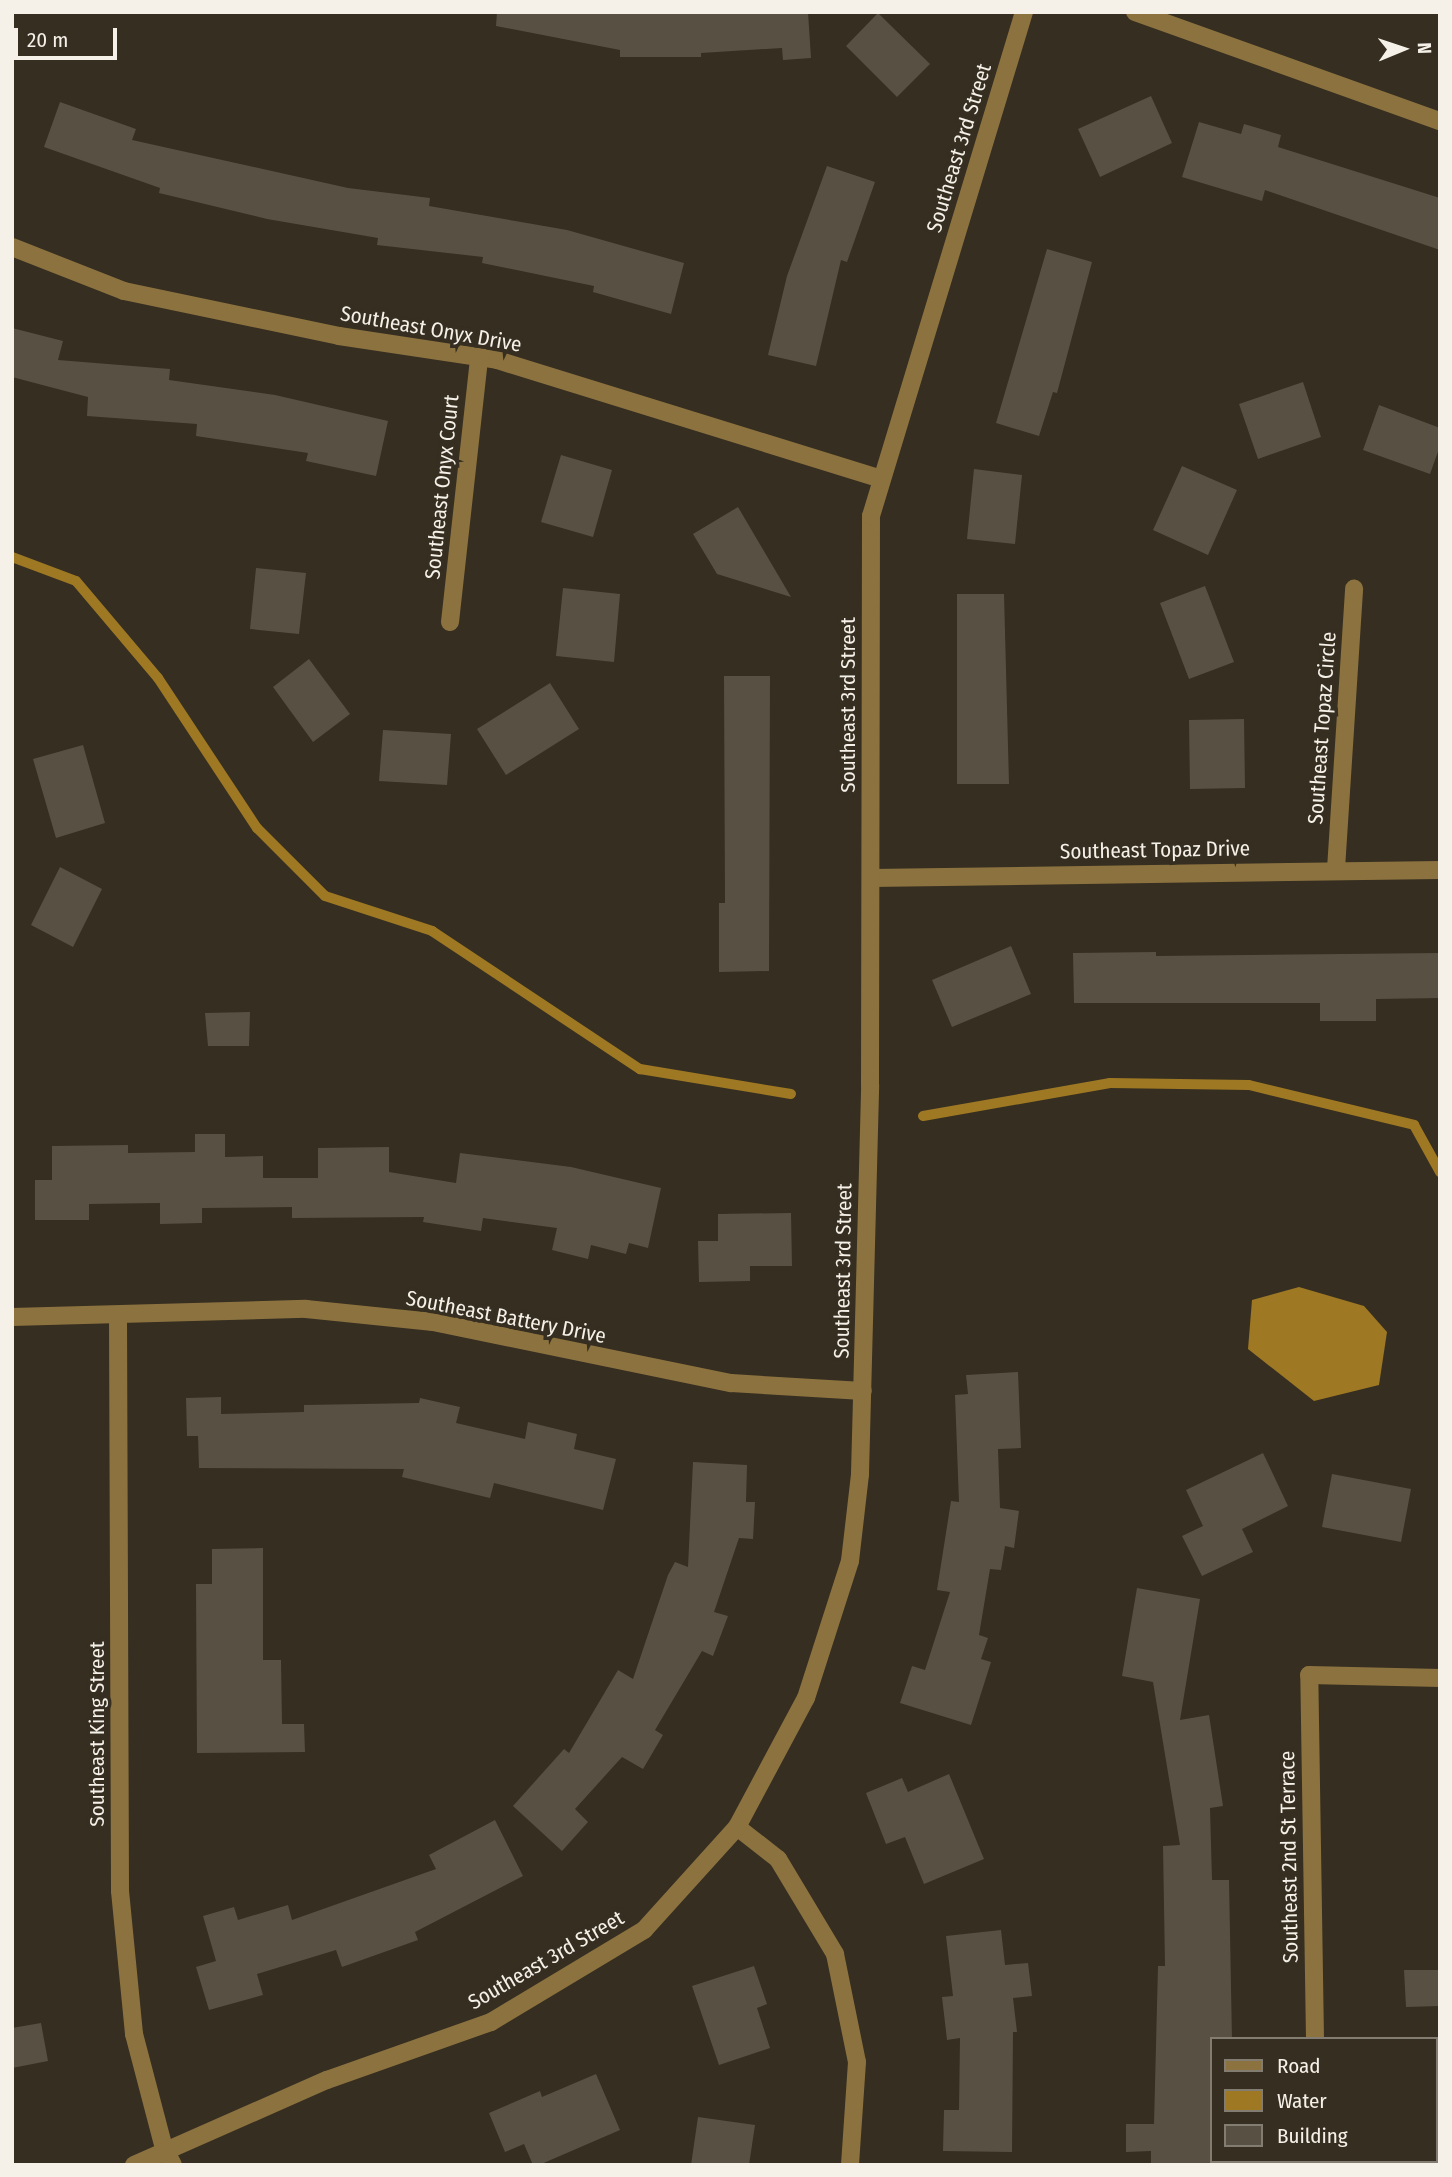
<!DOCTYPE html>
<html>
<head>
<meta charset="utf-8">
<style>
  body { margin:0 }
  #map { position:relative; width:1452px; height:2177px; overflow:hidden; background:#352e21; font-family:"Fira Sans Condensed",sans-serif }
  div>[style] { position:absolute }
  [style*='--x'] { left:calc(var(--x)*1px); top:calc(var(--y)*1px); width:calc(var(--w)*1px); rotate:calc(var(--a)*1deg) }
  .water>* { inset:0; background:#9e7823 }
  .stream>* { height:10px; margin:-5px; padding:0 5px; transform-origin:5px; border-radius:5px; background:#9e7823 }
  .building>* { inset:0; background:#585143 }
  .minor>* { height:18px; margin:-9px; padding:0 9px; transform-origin:9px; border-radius:9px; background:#8c723f }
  span { translate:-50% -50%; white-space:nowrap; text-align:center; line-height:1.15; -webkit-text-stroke:7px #352e21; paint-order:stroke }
  .street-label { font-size:21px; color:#f5f0e8 }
  .frame { position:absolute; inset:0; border:14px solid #f5f0e8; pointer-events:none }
  .legend { position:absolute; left:1210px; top:2037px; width:228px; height:126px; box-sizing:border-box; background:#352e21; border:2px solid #827c71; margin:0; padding:9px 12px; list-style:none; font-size:21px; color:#f5f0e8 }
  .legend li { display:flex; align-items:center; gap:14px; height:35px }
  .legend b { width:35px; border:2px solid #827c71 }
  .north { position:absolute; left:1368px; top:14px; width:70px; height:70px; -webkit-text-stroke:5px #352e21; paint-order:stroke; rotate:88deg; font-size:19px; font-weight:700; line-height:28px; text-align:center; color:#f5f0e8 }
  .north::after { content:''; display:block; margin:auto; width:24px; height:32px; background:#f5f0e8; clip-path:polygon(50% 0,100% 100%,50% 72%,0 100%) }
  .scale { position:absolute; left:14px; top:28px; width:103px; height:32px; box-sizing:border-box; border:4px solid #f5f0e8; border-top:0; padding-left:9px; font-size:21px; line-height:24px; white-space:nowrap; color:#f5f0e8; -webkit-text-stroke:5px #352e21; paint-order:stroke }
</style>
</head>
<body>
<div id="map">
  <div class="water">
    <i style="clip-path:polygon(1299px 1287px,1364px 1306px,1387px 1332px,1379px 1385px,1314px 1401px,1248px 1349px,1252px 1300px)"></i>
  </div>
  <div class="stream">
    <i style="--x:12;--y:557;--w:68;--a:20.6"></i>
    <i style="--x:76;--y:581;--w:127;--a:49.8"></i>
    <i style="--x:158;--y:678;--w:180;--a:56.6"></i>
    <i style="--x:257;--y:828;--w:96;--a:45"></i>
    <i style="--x:325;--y:896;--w:113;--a:18.1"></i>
    <i style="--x:432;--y:931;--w:250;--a:33.6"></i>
    <i style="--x:640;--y:1069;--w:153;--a:9.4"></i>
    <i style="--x:923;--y:1116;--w:190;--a:-10"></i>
    <i style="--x:1110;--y:1083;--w:139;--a:0.8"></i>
    <i style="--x:1249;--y:1085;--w:170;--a:13.6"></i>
    <i style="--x:1414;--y:1125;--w:54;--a:61"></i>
  </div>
  <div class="building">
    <i style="clip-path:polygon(497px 12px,808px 12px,811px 58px,783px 60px,782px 48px,701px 53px,701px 57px,620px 57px,620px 50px,496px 26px)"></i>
    <i style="clip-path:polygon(878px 13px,930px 64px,897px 97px,846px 46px)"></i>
    <i style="clip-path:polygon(1151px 96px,1172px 143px,1100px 177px,1078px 129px)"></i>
    <i style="clip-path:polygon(60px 102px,136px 129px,132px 140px,348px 188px,430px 198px,429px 206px,567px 230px,684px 263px,671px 314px,593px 292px,594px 286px,482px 263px,483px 257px,377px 245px,378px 238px,267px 219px,159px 193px,160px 188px,44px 147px)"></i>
    <i style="clip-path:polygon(1199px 122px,1241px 134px,1244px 124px,1281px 135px,1278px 147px,1440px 198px,1440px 250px,1265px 190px,1262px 201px,1182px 177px)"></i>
    <i style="clip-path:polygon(827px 166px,875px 182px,847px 262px,841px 260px,816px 366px,768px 355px,787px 276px)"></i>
    <i style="clip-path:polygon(1047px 249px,1092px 262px,1057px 393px,1053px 392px,1039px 436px,996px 423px)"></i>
    <i style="clip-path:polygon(12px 328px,63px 341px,58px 360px,170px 369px,169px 380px,275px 395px,388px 421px,376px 476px,306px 461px,308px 453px,196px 436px,197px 424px,87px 416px,88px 397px,12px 377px)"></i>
    <i style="clip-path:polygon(1303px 382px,1321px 437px,1258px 459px,1239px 404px)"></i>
    <i style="clip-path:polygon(1379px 405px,1440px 428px,1440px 446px,1430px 474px,1363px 450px)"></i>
    <i style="clip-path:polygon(561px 455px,612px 470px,593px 537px,541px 522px)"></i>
    <i style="clip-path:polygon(1182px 466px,1237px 490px,1208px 555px,1153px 530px)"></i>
    <i style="clip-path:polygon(974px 469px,1022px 475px,1015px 544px,967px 539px)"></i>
    <i style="clip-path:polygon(738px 507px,791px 597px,717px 574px,693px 534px)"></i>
    <i style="clip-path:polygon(256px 568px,306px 573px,299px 634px,250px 629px)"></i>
    <i style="clip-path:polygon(1205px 586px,1234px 662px,1189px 679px,1160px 603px)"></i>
    <i style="clip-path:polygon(563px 588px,620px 594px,614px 662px,556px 656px)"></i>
    <i style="clip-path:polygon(957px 594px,1004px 594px,1009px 784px,957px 784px)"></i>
    <i style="clip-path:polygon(309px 659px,350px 714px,313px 742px,273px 687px)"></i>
    <i style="clip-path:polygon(724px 676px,770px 676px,769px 971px,719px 972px,719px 903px,725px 903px)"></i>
    <i style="clip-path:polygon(550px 683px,579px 729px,506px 775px,477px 729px)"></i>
    <i style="clip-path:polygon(1244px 719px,1245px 788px,1190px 789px,1189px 720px)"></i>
    <i style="clip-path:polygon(383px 730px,451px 734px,447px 785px,379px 781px)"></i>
    <i style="clip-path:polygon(83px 745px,105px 823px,56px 838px,33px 759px)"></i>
    <i style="clip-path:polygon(60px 867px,102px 889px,73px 947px,31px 925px)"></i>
    <i style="clip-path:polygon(1011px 946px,1031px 994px,952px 1027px,932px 980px)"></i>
    <i style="clip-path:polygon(1156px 952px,1156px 956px,1440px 953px,1440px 998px,1376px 999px,1376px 1021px,1320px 1021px,1320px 1003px,1074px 1003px,1073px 953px)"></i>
    <i style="clip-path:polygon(250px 1012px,249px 1046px,208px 1046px,205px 1013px)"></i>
    <i style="clip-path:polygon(195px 1134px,225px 1134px,225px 1157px,263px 1156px,263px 1178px,318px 1178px,318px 1148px,389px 1147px,389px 1172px,456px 1183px,460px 1153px,571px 1167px,661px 1188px,648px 1248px,629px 1243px,626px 1254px,591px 1245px,588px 1259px,552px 1250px,557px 1228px,483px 1218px,481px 1231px,423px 1222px,424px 1217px,292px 1218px,292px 1207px,202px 1208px,202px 1223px,160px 1224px,160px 1203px,89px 1204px,89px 1220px,35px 1220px,35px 1180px,52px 1180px,52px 1146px,128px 1145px,128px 1153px,195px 1152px)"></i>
    <i style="clip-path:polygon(791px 1213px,792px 1266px,750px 1266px,750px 1281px,699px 1282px,698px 1241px,718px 1241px,718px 1214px)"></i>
    <i style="clip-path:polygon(1018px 1372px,1021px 1448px,998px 1449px,1000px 1508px,1019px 1511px,1014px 1548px,1005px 1546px,1001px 1570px,990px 1569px,979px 1635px,988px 1638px,981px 1659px,991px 1662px,971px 1725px,900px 1703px,912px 1666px,925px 1670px,950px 1592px,937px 1590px,951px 1501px,959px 1502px,955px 1395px,968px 1394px,966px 1375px)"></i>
    <i style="clip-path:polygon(221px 1397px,221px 1414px,304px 1412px,304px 1405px,419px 1403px,420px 1398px,460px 1407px,456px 1423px,525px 1439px,528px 1422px,577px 1434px,574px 1449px,616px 1459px,603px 1510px,494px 1483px,490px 1498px,402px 1477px,404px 1469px,199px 1468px,198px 1436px,187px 1436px,186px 1398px)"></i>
    <i style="clip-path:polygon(1263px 1453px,1288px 1506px,1242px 1529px,1253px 1552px,1202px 1576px,1182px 1536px,1203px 1526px,1186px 1490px)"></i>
    <i style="clip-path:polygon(693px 1462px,747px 1465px,746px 1502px,755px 1502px,753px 1539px,739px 1538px,714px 1612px,728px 1616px,713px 1656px,702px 1651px,655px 1730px,663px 1735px,643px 1769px,622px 1757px,575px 1809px,588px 1822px,562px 1851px,513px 1806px,564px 1749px,569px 1753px,618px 1670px,633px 1679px,668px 1575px,675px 1562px,688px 1567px)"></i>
    <i style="clip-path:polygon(1332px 1474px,1411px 1489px,1401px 1542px,1322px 1527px)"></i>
    <i style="clip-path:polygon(263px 1548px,263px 1660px,281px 1660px,282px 1724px,304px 1724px,305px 1752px,197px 1753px,196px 1584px,212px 1584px,212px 1549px)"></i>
    <i style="clip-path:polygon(1137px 1588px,1200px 1599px,1180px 1720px,1209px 1715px,1223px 1806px,1210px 1808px,1212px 1880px,1229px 1880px,1232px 2039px,1212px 2039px,1212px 2165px,1151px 2165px,1151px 2151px,1126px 2152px,1126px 2124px,1154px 2124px,1158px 1966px,1165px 1966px,1163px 1846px,1180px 1845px,1153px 1682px,1122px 1676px)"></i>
    <i style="clip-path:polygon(949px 1774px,984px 1859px,924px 1884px,905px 1837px,886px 1844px,866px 1793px,902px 1778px,908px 1792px)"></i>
    <i style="clip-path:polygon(495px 1820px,523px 1876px,415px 1932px,418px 1940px,342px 1967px,336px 1950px,257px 1974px,263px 1995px,209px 2010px,196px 1967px,216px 1961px,203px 1916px,234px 1907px,238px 1920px,288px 1905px,292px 1920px,436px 1869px,429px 1855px)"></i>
    <i style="clip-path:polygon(1001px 1930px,1005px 1965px,1028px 1963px,1032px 1996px,1013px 1998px,1017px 2032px,1013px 2032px,1012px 2152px,943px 2151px,944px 2110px,959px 2110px,960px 2038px,947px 2040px,942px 1997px,953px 1996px,946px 1936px)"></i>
    <i style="clip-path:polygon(754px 1966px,767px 2004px,757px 2008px,770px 2048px,719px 2065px,692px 1986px)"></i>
    <i style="clip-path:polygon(1404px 1970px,1440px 1970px,1440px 2006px,1406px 2007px)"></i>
    <i style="clip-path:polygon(41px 2023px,48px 2061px,12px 2068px,12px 2028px)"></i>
    <i style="clip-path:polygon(596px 2074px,620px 2130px,539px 2165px,533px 2165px,524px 2144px,505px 2152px,489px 2113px,540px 2091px,542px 2097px)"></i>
    <i style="clip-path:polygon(698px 2117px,755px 2125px,749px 2165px,691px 2165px)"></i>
  </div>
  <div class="minor">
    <i style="--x:1135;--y:12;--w:324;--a:19.7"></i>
    <i style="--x:12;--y:247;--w:120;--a:21.4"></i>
    <i style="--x:124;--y:291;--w:220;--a:11.8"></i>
    <i style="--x:339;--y:336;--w:160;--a:8.6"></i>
    <i style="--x:497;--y:360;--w:402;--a:17.2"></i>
    <i style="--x:450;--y:622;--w:266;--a:-83.7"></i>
    <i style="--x:1336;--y:869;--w:281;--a:-86.3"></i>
    <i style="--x:871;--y:878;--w:569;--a:-0.81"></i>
    <i style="--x:118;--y:1315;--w:576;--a:89.8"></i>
    <i style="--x:120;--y:1891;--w:144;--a:84.4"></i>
    <i style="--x:134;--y:2034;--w:118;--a:75.3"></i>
    <i style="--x:164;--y:2148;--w:19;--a:62"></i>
    <i style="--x:12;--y:1317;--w:294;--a:-1.6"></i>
    <i style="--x:306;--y:1309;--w:128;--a:5.8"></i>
    <i style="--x:433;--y:1322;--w:304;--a:11.6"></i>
    <i style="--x:731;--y:1383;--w:132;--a:3.5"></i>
    <i style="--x:737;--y:1827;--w:52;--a:38"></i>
    <i style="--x:778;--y:1859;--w:111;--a:59"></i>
    <i style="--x:835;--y:1954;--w:110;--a:78.5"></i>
    <i style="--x:857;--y:2062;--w:103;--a:93.9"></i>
    <i style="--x:1315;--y:2039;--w:364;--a:-90.9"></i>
    <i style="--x:1309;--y:1675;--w:131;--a:1.3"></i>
    <i style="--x:1317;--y:2161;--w:4;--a:90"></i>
    <i style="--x:134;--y:2165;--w:211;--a:-23.8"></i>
    <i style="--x:327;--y:2080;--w:174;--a:-19.5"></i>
    <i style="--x:491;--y:2022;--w:179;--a:-31"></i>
    <i style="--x:644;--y:1930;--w:139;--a:-47.9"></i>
    <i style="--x:737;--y:1827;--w:146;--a:-61.9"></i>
    <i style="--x:806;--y:1698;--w:144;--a:-72.2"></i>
    <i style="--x:850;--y:1561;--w:88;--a:-83.4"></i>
    <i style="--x:860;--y:1474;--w:389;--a:-88.5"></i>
    <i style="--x:870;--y:1085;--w:569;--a:-89.9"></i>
    <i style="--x:871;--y:516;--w:527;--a:-73.11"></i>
  </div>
  <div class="street-label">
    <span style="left:959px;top:148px;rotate:-73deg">Southeast 3rd Street</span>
    <span style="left:431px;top:329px;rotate:10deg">Southeast Onyx Drive</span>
    <span style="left:442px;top:487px;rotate:-84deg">Southeast Onyx Court</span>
    <span style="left:848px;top:705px;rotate:-90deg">Southeast 3rd Street</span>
    <span style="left:1322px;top:728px;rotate:-86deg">Southeast Topaz Circle</span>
    <span style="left:1155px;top:850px;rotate:-1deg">Southeast Topaz Drive</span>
    <span style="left:843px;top:1271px;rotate:-89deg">Southeast 3rd Street</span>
    <span style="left:506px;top:1317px;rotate:11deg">Southeast Battery Drive</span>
    <span style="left:97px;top:1734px;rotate:-90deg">Southeast King Street</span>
    <span style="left:1289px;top:1857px;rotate:-91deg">Southeast 2nd St Terrace</span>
    <span style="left:546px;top:1960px;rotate:-30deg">Southeast 3rd Street</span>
  </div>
  <div class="frame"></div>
  <ul class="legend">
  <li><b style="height:9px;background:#8c723f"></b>Road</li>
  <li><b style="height:19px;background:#9e7823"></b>Water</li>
  <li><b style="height:19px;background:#585143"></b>Building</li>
  </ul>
  <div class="north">N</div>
  <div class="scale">20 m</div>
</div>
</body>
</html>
